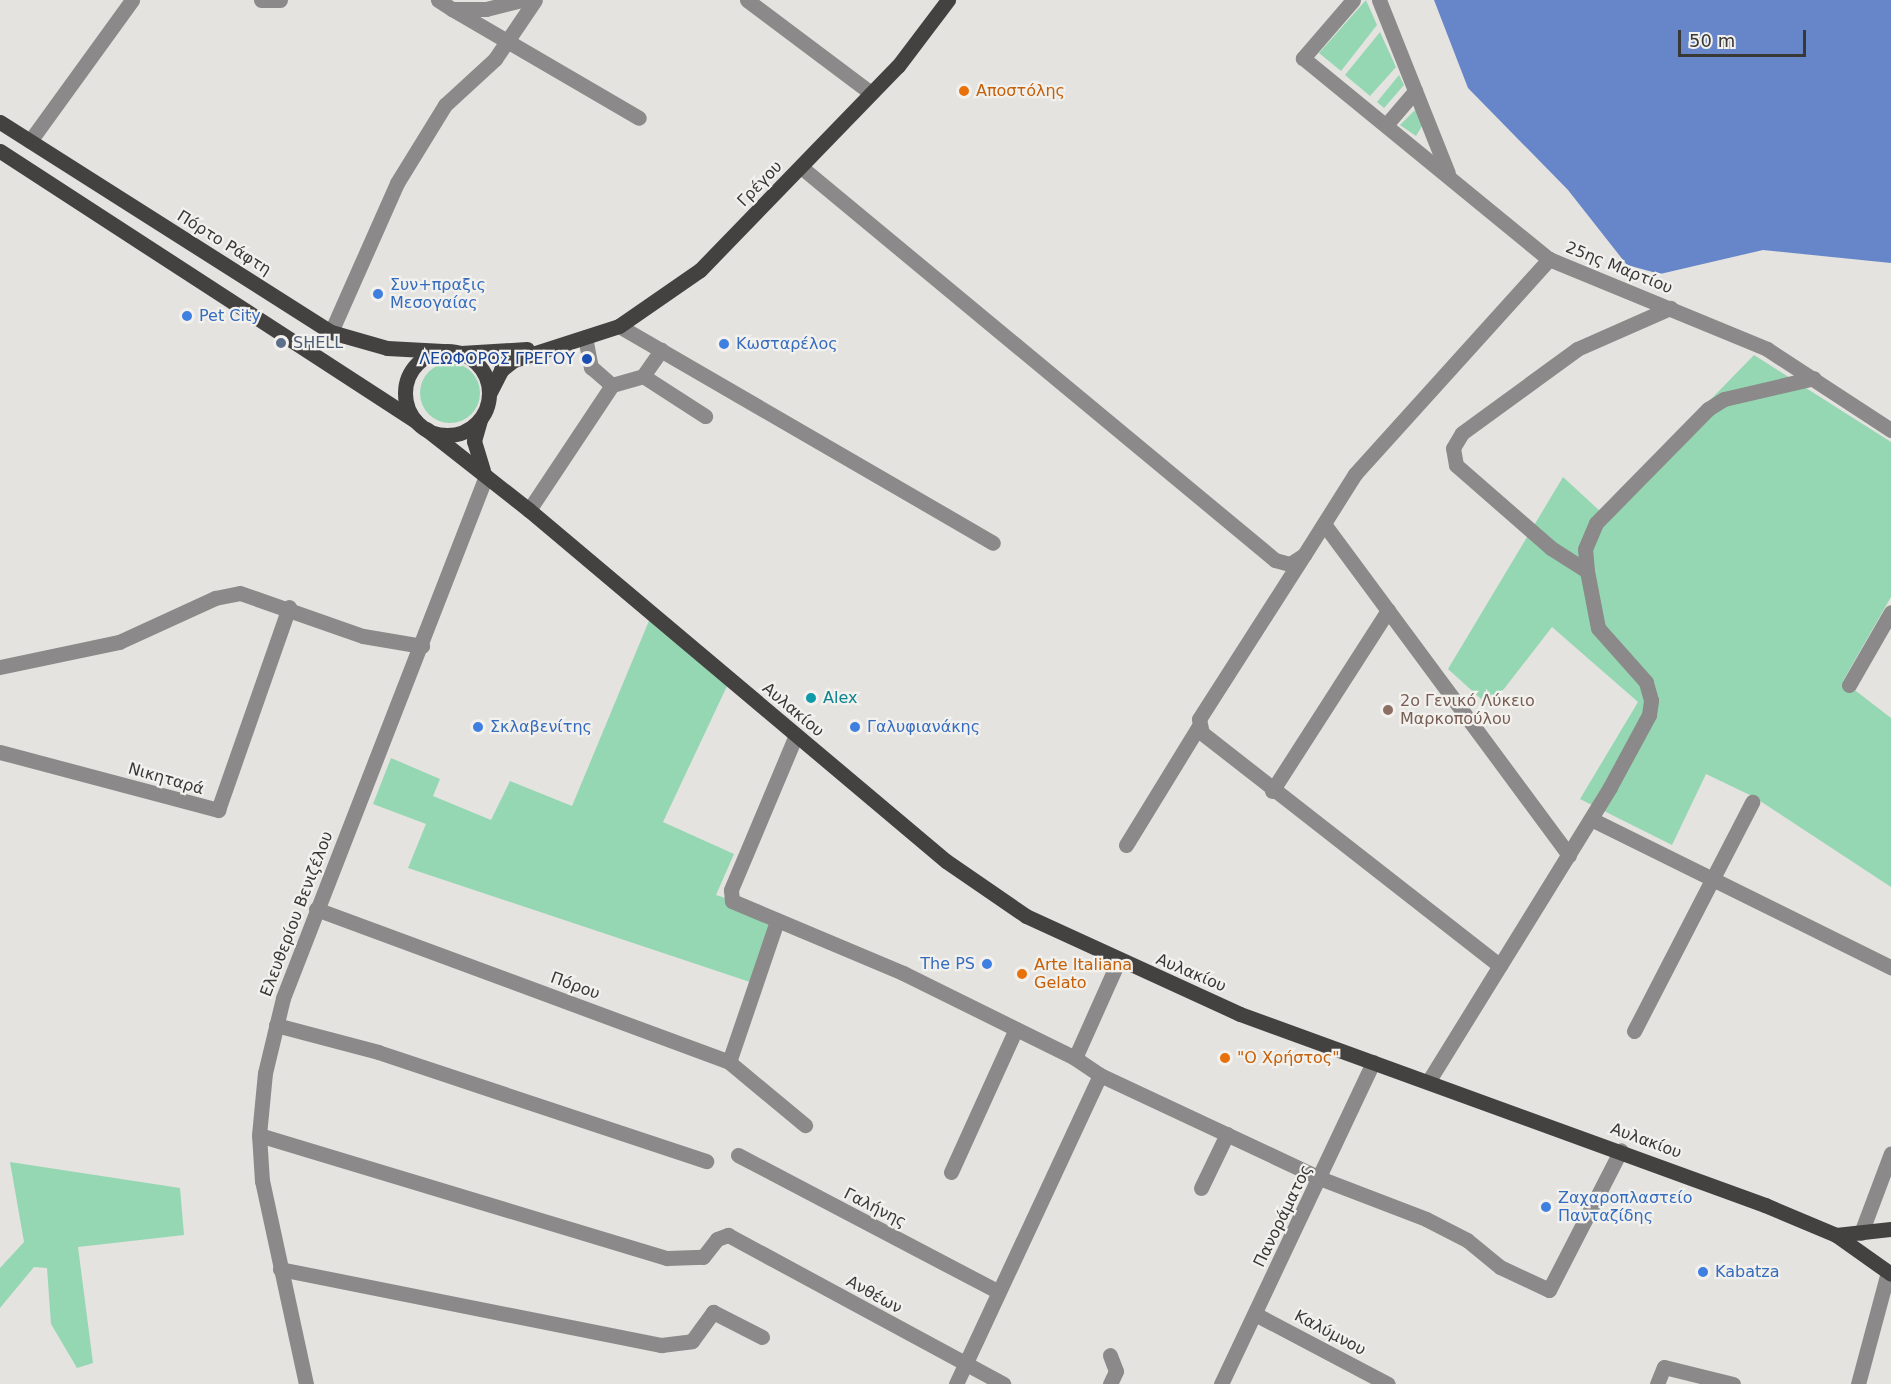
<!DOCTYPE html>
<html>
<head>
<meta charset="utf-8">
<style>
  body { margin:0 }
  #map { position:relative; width:1891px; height:1384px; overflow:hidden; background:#e4e3e0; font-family:"DejaVu Sans",sans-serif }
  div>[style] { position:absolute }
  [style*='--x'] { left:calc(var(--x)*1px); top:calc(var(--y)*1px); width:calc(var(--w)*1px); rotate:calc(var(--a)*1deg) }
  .green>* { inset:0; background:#95d7b2 }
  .round { border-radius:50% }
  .water>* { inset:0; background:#6786c9 }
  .minor>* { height:15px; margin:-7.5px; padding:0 7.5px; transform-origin:7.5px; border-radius:7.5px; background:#8b8989 }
  .major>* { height:15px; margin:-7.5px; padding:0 7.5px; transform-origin:7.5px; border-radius:7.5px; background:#444141 }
  .major>.ring { margin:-7.5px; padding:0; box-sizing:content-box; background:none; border:15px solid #444141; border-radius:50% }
  .dots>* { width:16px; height:16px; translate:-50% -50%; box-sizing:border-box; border:3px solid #f2f1ee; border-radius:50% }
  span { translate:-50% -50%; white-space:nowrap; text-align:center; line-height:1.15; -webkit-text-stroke:4.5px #f2f1ee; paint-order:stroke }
  .food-label { font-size:16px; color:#c56008 }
  .left { translate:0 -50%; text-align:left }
  .street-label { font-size:16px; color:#383837 }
  .shop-label { font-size:16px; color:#366cbe }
  .right { translate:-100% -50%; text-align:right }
  .service-label { font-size:16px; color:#4e5e75 }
  .transit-label { font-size:16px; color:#164399 }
  .culture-label { font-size:16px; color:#0d838f }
  .education-label { font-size:16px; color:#785e54 }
  .scale { position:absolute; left:1678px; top:30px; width:128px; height:27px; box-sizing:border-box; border:3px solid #383837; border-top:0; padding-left:8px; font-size:18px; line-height:21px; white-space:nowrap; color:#383837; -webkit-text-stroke:4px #f2f1ee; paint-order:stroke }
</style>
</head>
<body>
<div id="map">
  <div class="green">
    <i style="clip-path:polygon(1366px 0,1377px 25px,1341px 71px,1319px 53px)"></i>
    <i style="clip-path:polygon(1380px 32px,1396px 67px,1370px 96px,1345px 75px)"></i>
    <i style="clip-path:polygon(1399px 75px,1404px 85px,1384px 108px,1377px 102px)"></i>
    <i style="clip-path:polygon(1415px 110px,1422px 126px,1416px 136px,1400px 125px)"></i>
    <i style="clip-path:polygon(1754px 355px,1891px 442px,1891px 597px,1843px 681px,1891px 718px,1891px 887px,1754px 797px,1706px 774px,1672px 845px,1580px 799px,1638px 702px,1552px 627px,1490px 707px,1448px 669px,1563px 477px,1601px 512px)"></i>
    <i class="round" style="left:420px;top:363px;width:60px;height:60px"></i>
    <i style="clip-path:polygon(651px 616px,728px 684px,663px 822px,734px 854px,716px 895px,774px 914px,750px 982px,408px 868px,426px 824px,373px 804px,391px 758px,440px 779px,433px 796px,491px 820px,510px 781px,572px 806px)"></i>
    <i style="clip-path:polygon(10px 1162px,180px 1188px,184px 1235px,78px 1247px,93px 1363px,77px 1368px,51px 1324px,47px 1268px,34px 1267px,0 1308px,0 1268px,24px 1242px)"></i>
  </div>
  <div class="water">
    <i style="clip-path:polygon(1434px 0,1891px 0,1891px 263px,1763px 250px,1660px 274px,1627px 265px,1568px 190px,1468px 88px)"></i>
  </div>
  <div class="minor">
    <i style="--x:261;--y:0;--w:19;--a:0"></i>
    <i style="--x:438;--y:0;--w:17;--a:33"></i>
    <i style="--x:452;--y:9;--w:34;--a:0"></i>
    <i style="--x:486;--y:9;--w:37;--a:-14"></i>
    <i style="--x:747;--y:0;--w:155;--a:36.9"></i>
    <i style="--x:1353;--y:0;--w:77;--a:130.8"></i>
    <i style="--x:1303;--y:58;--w:318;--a:39.3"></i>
    <i style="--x:1549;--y:259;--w:236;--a:22.4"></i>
    <i style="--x:1767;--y:349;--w:148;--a:33.2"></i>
    <i style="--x:1379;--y:0;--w:186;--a:68.3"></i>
    <i style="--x:452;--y:9;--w:216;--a:30.2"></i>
    <i style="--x:1386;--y:125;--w:45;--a:-49.5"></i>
    <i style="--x:30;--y:141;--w:174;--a:-54.1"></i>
    <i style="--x:801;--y:167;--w:616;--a:39.66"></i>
    <i style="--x:1275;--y:560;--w:16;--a:15"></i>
    <i style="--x:1290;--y:564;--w:17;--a:-33"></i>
    <i style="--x:1304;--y:555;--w:96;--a:-57.8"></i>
    <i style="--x:1355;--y:474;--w:290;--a:-47.9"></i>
    <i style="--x:619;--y:326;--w:432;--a:30.1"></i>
    <i style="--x:331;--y:332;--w:163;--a:-66.1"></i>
    <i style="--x:397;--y:183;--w:92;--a:-58.4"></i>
    <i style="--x:445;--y:105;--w:68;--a:-42.6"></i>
    <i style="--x:495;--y:59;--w:71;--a:-55.9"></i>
    <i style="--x:585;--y:337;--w:31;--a:79"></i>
    <i style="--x:591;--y:367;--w:28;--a:41"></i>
    <i style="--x:612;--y:385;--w:32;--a:-16"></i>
    <i style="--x:643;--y:376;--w:74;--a:32.8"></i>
    <i style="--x:643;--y:376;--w:32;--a:-55"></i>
    <i style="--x:529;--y:510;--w:150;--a:-56.4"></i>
    <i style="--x:1324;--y:524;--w:412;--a:53.5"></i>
    <i style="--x:1302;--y:558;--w:191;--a:122.6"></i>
    <i style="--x:1199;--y:719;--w:14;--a:78"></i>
    <i style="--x:1202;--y:733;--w:378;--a:38"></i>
    <i style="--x:1587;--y:571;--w:22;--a:-95"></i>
    <i style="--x:1585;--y:549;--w:28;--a:-67"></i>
    <i style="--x:1596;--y:523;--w:160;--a:-45.5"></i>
    <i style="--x:1708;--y:409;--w:19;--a:-32"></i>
    <i style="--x:1724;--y:399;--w:92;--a:-13.1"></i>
    <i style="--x:0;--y:667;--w:122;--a:-11.9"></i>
    <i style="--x:119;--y:642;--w:106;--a:-24.6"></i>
    <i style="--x:215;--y:598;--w:25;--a:-11"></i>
    <i style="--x:240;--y:593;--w:130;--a:19.3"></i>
    <i style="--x:363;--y:636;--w:60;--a:9.6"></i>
    <i style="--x:1849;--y:685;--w:84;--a:-60.1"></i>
    <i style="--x:796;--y:735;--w:168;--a:112.8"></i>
    <i style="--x:731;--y:890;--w:11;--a:85"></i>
    <i style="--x:732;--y:901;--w:186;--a:22.8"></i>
    <i style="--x:903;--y:973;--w:192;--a:26.3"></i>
    <i style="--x:0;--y:752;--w:226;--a:14.9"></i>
    <i style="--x:218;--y:810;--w:215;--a:-70.7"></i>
    <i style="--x:1272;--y:791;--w:215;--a:-57.3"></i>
    <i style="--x:1591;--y:819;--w:335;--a:26.3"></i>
    <i style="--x:1126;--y:845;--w:140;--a:-58.5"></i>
    <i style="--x:316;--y:909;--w:440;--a:20.3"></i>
    <i style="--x:729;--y:1062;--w:99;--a:39.7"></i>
    <i style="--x:276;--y:1025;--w:106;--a:14.8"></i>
    <i style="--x:378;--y:1052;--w:346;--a:18.4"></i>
    <i style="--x:1634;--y:1031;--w:258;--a:-62.7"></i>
    <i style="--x:729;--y:1062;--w:149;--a:-71.2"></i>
    <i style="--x:1100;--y:1075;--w:245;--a:25.1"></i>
    <i style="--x:1322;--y:1179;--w:111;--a:21"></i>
    <i style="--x:1426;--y:1219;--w:46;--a:27.1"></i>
    <i style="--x:1467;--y:1240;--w:43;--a:39.3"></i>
    <i style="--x:1500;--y:1267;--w:54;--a:25.1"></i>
    <i style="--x:1549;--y:1290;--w:157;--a:-62.8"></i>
    <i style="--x:1428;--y:1082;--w:347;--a:-58.3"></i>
    <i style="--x:1610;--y:787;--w:82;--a:-61.6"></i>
    <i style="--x:1649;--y:715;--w:15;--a:-82"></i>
    <i style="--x:1651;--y:700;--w:19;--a:-106"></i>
    <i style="--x:1646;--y:682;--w:72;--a:-131.6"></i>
    <i style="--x:1598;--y:628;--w:58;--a:-100.9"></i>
    <i style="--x:1587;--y:571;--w:43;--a:-147.4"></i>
    <i style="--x:1551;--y:548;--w:126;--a:-138.9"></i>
    <i style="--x:1456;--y:465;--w:17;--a:-100"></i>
    <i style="--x:1453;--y:448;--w:17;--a:-59"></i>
    <i style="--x:1462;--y:433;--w:142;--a:-36.1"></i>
    <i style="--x:1577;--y:349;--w:102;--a:-23.8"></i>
    <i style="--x:259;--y:1135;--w:426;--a:16.8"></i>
    <i style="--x:667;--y:1258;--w:36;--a:-2"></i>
    <i style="--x:703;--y:1257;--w:23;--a:-52"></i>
    <i style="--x:717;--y:1239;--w:12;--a:-20"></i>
    <i style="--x:728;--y:1235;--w:313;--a:28.4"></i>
    <i style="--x:738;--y:1155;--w:293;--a:27.7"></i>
    <i style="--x:951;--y:1172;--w:157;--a:-65.6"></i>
    <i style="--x:1201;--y:1188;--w:60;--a:-64.3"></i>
    <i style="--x:1861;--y:1233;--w:85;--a:-69.4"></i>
    <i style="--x:280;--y:1269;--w:389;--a:11.3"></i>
    <i style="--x:661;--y:1345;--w:31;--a:-7"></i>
    <i style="--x:692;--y:1341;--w:36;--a:-54"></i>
    <i style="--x:713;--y:1312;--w:55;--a:27"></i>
    <i style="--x:1255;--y:1314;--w:150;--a:27.8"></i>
    <i style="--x:306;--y:1384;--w:208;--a:-102.2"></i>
    <i style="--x:262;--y:1181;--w:46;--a:-93.7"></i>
    <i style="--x:259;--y:1135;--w:62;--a:-84.5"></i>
    <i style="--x:265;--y:1073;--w:77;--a:-76.5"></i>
    <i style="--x:283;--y:998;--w:560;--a:-68.75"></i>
    <i style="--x:956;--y:1384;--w:341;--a:-65"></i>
    <i style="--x:1100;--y:1075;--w:30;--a:-146"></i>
    <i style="--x:1075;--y:1058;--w:105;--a:-65.9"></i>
    <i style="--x:1110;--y:1384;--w:14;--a:-65"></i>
    <i style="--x:1116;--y:1371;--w:17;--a:-111"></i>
    <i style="--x:1221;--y:1384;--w:356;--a:-64.7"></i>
    <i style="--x:1657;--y:1384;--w:18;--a:-68"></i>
    <i style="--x:1664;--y:1367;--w:71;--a:13.8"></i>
    <i style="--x:1858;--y:1384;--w:116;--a:-75"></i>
  </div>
  <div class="major">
    <i style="--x:0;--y:122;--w:392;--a:32.4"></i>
    <i style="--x:331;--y:332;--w:58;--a:15.9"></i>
    <i style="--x:387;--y:348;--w:56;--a:3.1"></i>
    <i style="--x:0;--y:151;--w:495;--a:33"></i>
    <i class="ring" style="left:405px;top:351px;width:69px;height:69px"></i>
    <i style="--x:461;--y:353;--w:66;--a:-3.5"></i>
    <i style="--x:490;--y:392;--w:25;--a:-63"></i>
    <i style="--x:501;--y:370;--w:16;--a:-38"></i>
    <i style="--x:514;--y:360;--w:110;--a:-17.9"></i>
    <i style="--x:619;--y:326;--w:98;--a:-34.7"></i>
    <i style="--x:700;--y:270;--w:284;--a:-45.9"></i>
    <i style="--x:898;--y:66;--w:83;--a:-52.9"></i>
    <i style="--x:480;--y:420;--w:22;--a:106"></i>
    <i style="--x:474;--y:441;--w:31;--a:73"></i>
    <i style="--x:426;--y:429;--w:131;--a:38.2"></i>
    <i style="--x:529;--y:510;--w:545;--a:40.09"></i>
    <i style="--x:946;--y:861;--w:97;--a:34.5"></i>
    <i style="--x:1026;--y:916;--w:235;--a:24.6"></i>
    <i style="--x:1240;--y:1014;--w:559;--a:19.99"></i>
    <i style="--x:1765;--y:1205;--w:77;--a:22.9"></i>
    <i style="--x:1836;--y:1235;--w:67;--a:35.3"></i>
    <i style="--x:1836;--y:1235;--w:55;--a:-6.2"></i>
  </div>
  <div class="dots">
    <i style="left:964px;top:91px;background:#e8710a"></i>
    <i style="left:378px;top:294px;background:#3f7fe0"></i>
    <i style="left:187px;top:316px;background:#3f7fe0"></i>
    <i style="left:281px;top:343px;background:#5c6f8a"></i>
    <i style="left:724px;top:344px;background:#3f7fe0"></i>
    <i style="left:587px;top:359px;background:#1a4fb4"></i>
    <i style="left:811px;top:698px;background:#0f9aa8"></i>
    <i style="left:1388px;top:710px;background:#8d6e63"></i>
    <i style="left:478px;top:727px;background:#3f7fe0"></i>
    <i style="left:855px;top:727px;background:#3f7fe0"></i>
    <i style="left:987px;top:964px;background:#3f7fe0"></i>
    <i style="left:1022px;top:974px;background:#e8710a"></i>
    <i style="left:1225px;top:1058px;background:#e8710a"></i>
    <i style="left:1546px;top:1207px;background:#3f7fe0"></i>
    <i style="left:1703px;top:1272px;background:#3f7fe0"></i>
  </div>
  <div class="food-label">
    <span class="left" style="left:976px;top:91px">Αποστόλης</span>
    <span class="left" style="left:1034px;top:974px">Arte Italiana<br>Gelato</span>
    <span class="left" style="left:1237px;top:1058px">"Ο Χρήστος"</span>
  </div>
  <div class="street-label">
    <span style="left:760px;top:184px;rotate:-46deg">Γρέγου</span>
    <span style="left:224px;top:243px;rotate:32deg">Πόρτο Ράφτη</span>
    <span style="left:1619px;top:268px;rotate:22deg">25ης Μαρτίου</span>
    <span style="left:793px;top:710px;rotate:40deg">Αυλακίου</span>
    <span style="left:166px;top:779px;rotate:16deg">Νικηταρά</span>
    <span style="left:297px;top:914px;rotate:-69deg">Ελευθερίου Βενιζέλου</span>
    <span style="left:1191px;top:973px;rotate:23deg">Αυλακίου</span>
    <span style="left:575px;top:986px;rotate:20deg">Πόρου</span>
    <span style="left:1646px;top:1141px;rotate:20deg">Αυλακίου</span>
    <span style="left:875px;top:1208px;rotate:27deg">Γαλήνης</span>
    <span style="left:1283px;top:1216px;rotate:-64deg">Πανοράματος</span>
    <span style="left:874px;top:1295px;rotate:29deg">Ανθέων</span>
    <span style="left:1330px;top:1333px;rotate:28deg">Καλύμνου</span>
  </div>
  <div class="shop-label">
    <span class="left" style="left:390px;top:294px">Συν+πραξις<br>Μεσογαίας</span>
    <span class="left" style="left:199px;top:316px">Pet City</span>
    <span class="left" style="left:736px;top:344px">Κωσταρέλος</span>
    <span class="left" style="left:490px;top:727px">Σκλαβενίτης</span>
    <span class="left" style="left:867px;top:727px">Γαλυφιανάκης</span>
    <span class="right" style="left:975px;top:964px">The PS</span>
    <span class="left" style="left:1558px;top:1207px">Ζαχαροπλαστείο<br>Πανταζίδης</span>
    <span class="left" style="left:1715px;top:1272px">Kabatza</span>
  </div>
  <div class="service-label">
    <span class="left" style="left:293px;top:343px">SHELL</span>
  </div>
  <div class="transit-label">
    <span class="right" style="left:575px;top:359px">ΛΕΩΦΟΡΟΣ ΓΡΕΓΟΥ</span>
  </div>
  <div class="culture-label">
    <span class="left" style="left:823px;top:698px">Alex</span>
  </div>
  <div class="education-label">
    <span class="left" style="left:1400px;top:710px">2ο Γενικό Λύκειο<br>Μαρκοπούλου</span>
  </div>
  <div class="scale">50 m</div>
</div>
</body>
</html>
